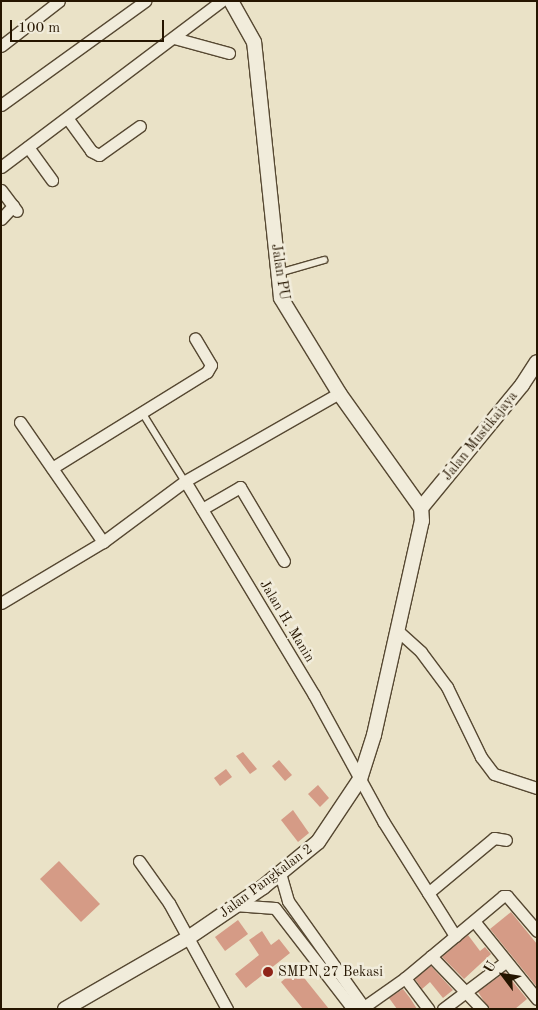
<!DOCTYPE html>
<html>
<head>
<meta charset="utf-8">
<style>
  body { margin:0 }
  #map { position:relative; width:538px; height:1010px; overflow:hidden; background:#eae2c7; font-family:"Old Standard TT",serif }
  div>[style] { position:absolute }
  [style*='--x'] { left:calc(var(--x)*1px); top:calc(var(--y)*1px); width:calc(var(--w)*1px); rotate:calc(var(--a)*1deg) }
  .building>* { inset:0; background:#d59b86 }
  .roads { filter:drop-shadow(1px 0 #564832) drop-shadow(-1px 0 #564832) drop-shadow(0 1px #564832) drop-shadow(0 -1px #564832) }
  .service>* { height:5.5px; margin:-2.75px; padding:0 2.75px; transform-origin:2.75px; border-radius:2.75px; background:#f1ecdb }
  .minor>* { height:11px; margin:-5.5px; padding:0 5.5px; transform-origin:5.5px; border-radius:5.5px; background:#f1ecdb }
  .tertiary>* { height:14px; margin:-7px; padding:0 7px; transform-origin:7px; border-radius:7px; background:#f1ecdb }
  .dots>* { width:14px; height:14px; translate:-50% -50%; box-sizing:border-box; border:2px solid #f1ecdb; border-radius:50% }
  span { translate:-50% -50%; white-space:nowrap; text-align:center; line-height:1.15; -webkit-text-stroke:5px #f1ecdb; paint-order:stroke }
  .street-label { font-size:14px; color:#251500 }
  .poi-label { font-size:14px; color:#251500 }
  .left { translate:0 -50%; text-align:left }
  .frame { position:absolute; inset:0; border:2px solid #251500; pointer-events:none }
  .north { position:absolute; left:478px; top:950px; width:50px; height:50px; -webkit-text-stroke:4px #f1ecdb; paint-order:stroke; rotate:301deg; font-size:14px; font-weight:700; line-height:20px; text-align:center; color:#251500 }
  .north::after { content:''; display:block; margin:auto; width:18px; height:22px; background:#251500; clip-path:polygon(50% 0,100% 100%,50% 72%,0 100%) }
  .scale { position:absolute; left:10px; top:20px; width:154px; height:22px; box-sizing:border-box; border:2px solid #251500; border-top:0; padding-left:6px; font-size:15px; line-height:18px; white-space:nowrap; color:#251500; -webkit-text-stroke:4px #f1ecdb; paint-order:stroke }
</style>
</head>
<body>
<div id="map">
  <div class="building">
    <i style="clip-path:polygon(243px 752px,257px 769px,250px 774px,236px 756px)"></i>
    <i style="clip-path:polygon(279px 760px,292px 775px,285px 781px,272px 766px)"></i>
    <i style="clip-path:polygon(226px 769px,232px 777px,220px 786px,214px 778px)"></i>
    <i style="clip-path:polygon(318px 785px,329px 798px,320px 807px,308px 794px)"></i>
    <i style="clip-path:polygon(293px 810px,309px 833px,298px 842px,281px 820px)"></i>
    <i style="clip-path:polygon(59px 861px,100px 904px,81px 922px,40px 879px)"></i>
    <i style="clip-path:polygon(511px 912px,537px 944px,537px 987px,490px 929px)"></i>
    <i style="clip-path:polygon(238px 920px,248px 934px,225px 951px,215px 937px)"></i>
    <i style="clip-path:polygon(262px 931px,271px 945px,279px 939px,290px 953px,246px 988px,235px 974px,259px 955px,249px 940px)"></i>
    <i style="clip-path:polygon(468px 935px,480px 951px,485px 947px,491px 954px,464px 979px,442px 957px)"></i>
    <i style="clip-path:polygon(431px 966px,453px 990px,443px 998px,430px 982px,422px 989px,415px 979px)"></i>
    <i style="clip-path:polygon(297px 969px,329px 1009px,303px 1009px,281px 982px)"></i>
    <i style="clip-path:polygon(505px 972px,527px 999px,515px 1009px,489px 1009px,478px 992px)"></i>
    <i style="clip-path:polygon(403px 989px,410px 998px,417px 1009px,397px 1009px,389px 998px)"></i>
  </div>
  <div class="roads">
    <div class="service">
      <i style="--x:279;--y:273;--w:47;--a:-16.1"></i>
      <i style="--x:144;--y:415;--w:78;--a:58.2"></i>
    </div>
    <div class="minor">
      <i style="--x:174;--y:38;--w:57;--a:15.3"></i>
      <i style="--x:1;--y:46;--w:73;--a:-37.8"></i>
      <i style="--x:1;--y:105;--w:178;--a:-35.8"></i>
      <i style="--x:68;--y:119;--w:39;--a:54"></i>
      <i style="--x:91;--y:151;--w:9;--a:27"></i>
      <i style="--x:99;--y:155;--w:50;--a:-35.3"></i>
      <i style="--x:28;--y:147;--w:41;--a:54"></i>
      <i style="--x:1;--y:167;--w:276;--a:-37"></i>
      <i style="--x:1;--y:190;--w:26;--a:53"></i>
      <i style="--x:1;--y:219;--w:18;--a:-47"></i>
      <i style="--x:20;--y:422;--w:146;--a:55.3"></i>
      <i style="--x:52;--y:468;--w:182;--a:-31.8"></i>
      <i style="--x:207;--y:372;--w:8;--a:-60"></i>
      <i style="--x:211;--y:365;--w:31;--a:-121"></i>
      <i style="--x:185;--y:481;--w:250;--a:58.9"></i>
      <i style="--x:314;--y:695;--w:144;--a:61.3"></i>
      <i style="--x:383;--y:821;--w:136;--a:57.9"></i>
      <i style="--x:202;--y:509;--w:44;--a:-30.1"></i>
      <i style="--x:240;--y:487;--w:86;--a:59.3"></i>
      <i style="--x:1;--y:603;--w:119;--a:-30.9"></i>
      <i style="--x:103;--y:542;--w:102;--a:-36.6"></i>
      <i style="--x:185;--y:481;--w:177;--a:-29.7"></i>
      <i style="--x:398;--y:631;--w:31;--a:42"></i>
      <i style="--x:421;--y:652;--w:44;--a:53.4"></i>
      <i style="--x:447;--y:687;--w:78;--a:64.1"></i>
      <i style="--x:481;--y:757;--w:21;--a:53"></i>
      <i style="--x:494;--y:774;--w:45;--a:18"></i>
      <i style="--x:139;--y:861;--w:52;--a:54.5"></i>
      <i style="--x:169;--y:903;--w:121;--a:61.3"></i>
      <i style="--x:280;--y:873;--w:29;--a:74"></i>
      <i style="--x:288;--y:901;--w:133;--a:54.5"></i>
      <i style="--x:428;--y:893;--w:86;--a:-39.8"></i>
      <i style="--x:494;--y:838;--w:12;--a:9"></i>
      <i style="--x:234;--y:905;--w:41;--a:4.2"></i>
      <i style="--x:275;--y:908;--w:128;--a:52.3"></i>
      <i style="--x:474;--y:921;--w:100;--a:51.1"></i>
      <i style="--x:431;--y:956;--w:74;--a:46.1"></i>
      <i style="--x:405;--y:978;--w:39;--a:53"></i>
      <i style="--x:361;--y:1009;--w:54;--a:-35.2"></i>
      <i style="--x:405;--y:978;--w:128;--a:-39.9"></i>
      <i style="--x:503;--y:896;--w:4;--a:0"></i>
      <i style="--x:507;--y:896;--w:46;--a:49.4"></i>
      <i style="--x:443;--y:1009;--w:76;--a:-37"></i>
    </div>
    <div class="tertiary">
      <i style="--x:421;--y:508;--w:159;--a:-50.6"></i>
      <i style="--x:522;--y:385;--w:27;--a:-57"></i>
      <i style="--x:65;--y:1009;--w:142;--a:-30"></i>
      <i style="--x:188;--y:938;--w:91;--a:-34.2"></i>
      <i style="--x:263;--y:887;--w:71;--a:-39.3"></i>
      <i style="--x:318;--y:842;--w:76;--a:-56.3"></i>
      <i style="--x:360;--y:779;--w:46;--a:-72.3"></i>
      <i style="--x:374;--y:735;--w:219;--a:-77.4"></i>
      <i style="--x:422;--y:521;--w:13;--a:-94"></i>
      <i style="--x:421;--y:508;--w:141;--a:-125.5"></i>
      <i style="--x:339;--y:393;--w:111;--a:-121.4"></i>
      <i style="--x:281;--y:298;--w:257;--a:-96"></i>
      <i style="--x:254;--y:42;--w:47;--a:-119.3"></i>
    </div>
  </div>
  <div class="dots">
    <i style="left:268px;top:972px;background:#8f2418"></i>
  </div>
  <div class="street-label">
    <span style="left:280px;top:272px;rotate:81deg">Jalan PU</span>
    <span style="left:480px;top:436px;rotate:-51deg">Jalan Mustikajaya</span>
    <span style="left:287px;top:621px;rotate:59deg">Jalan H. Manin</span>
    <span style="left:266px;top:881px;rotate:-37deg">Jalan Pangkalan 2</span>
  </div>
  <div class="poi-label">
    <span class="left" style="left:278px;top:972px">SMPN 27 Bekasi</span>
  </div>
  <div class="frame"></div>
  <div class="north">U</div>
  <div class="scale">100 m</div>
</div>
</body>
</html>
